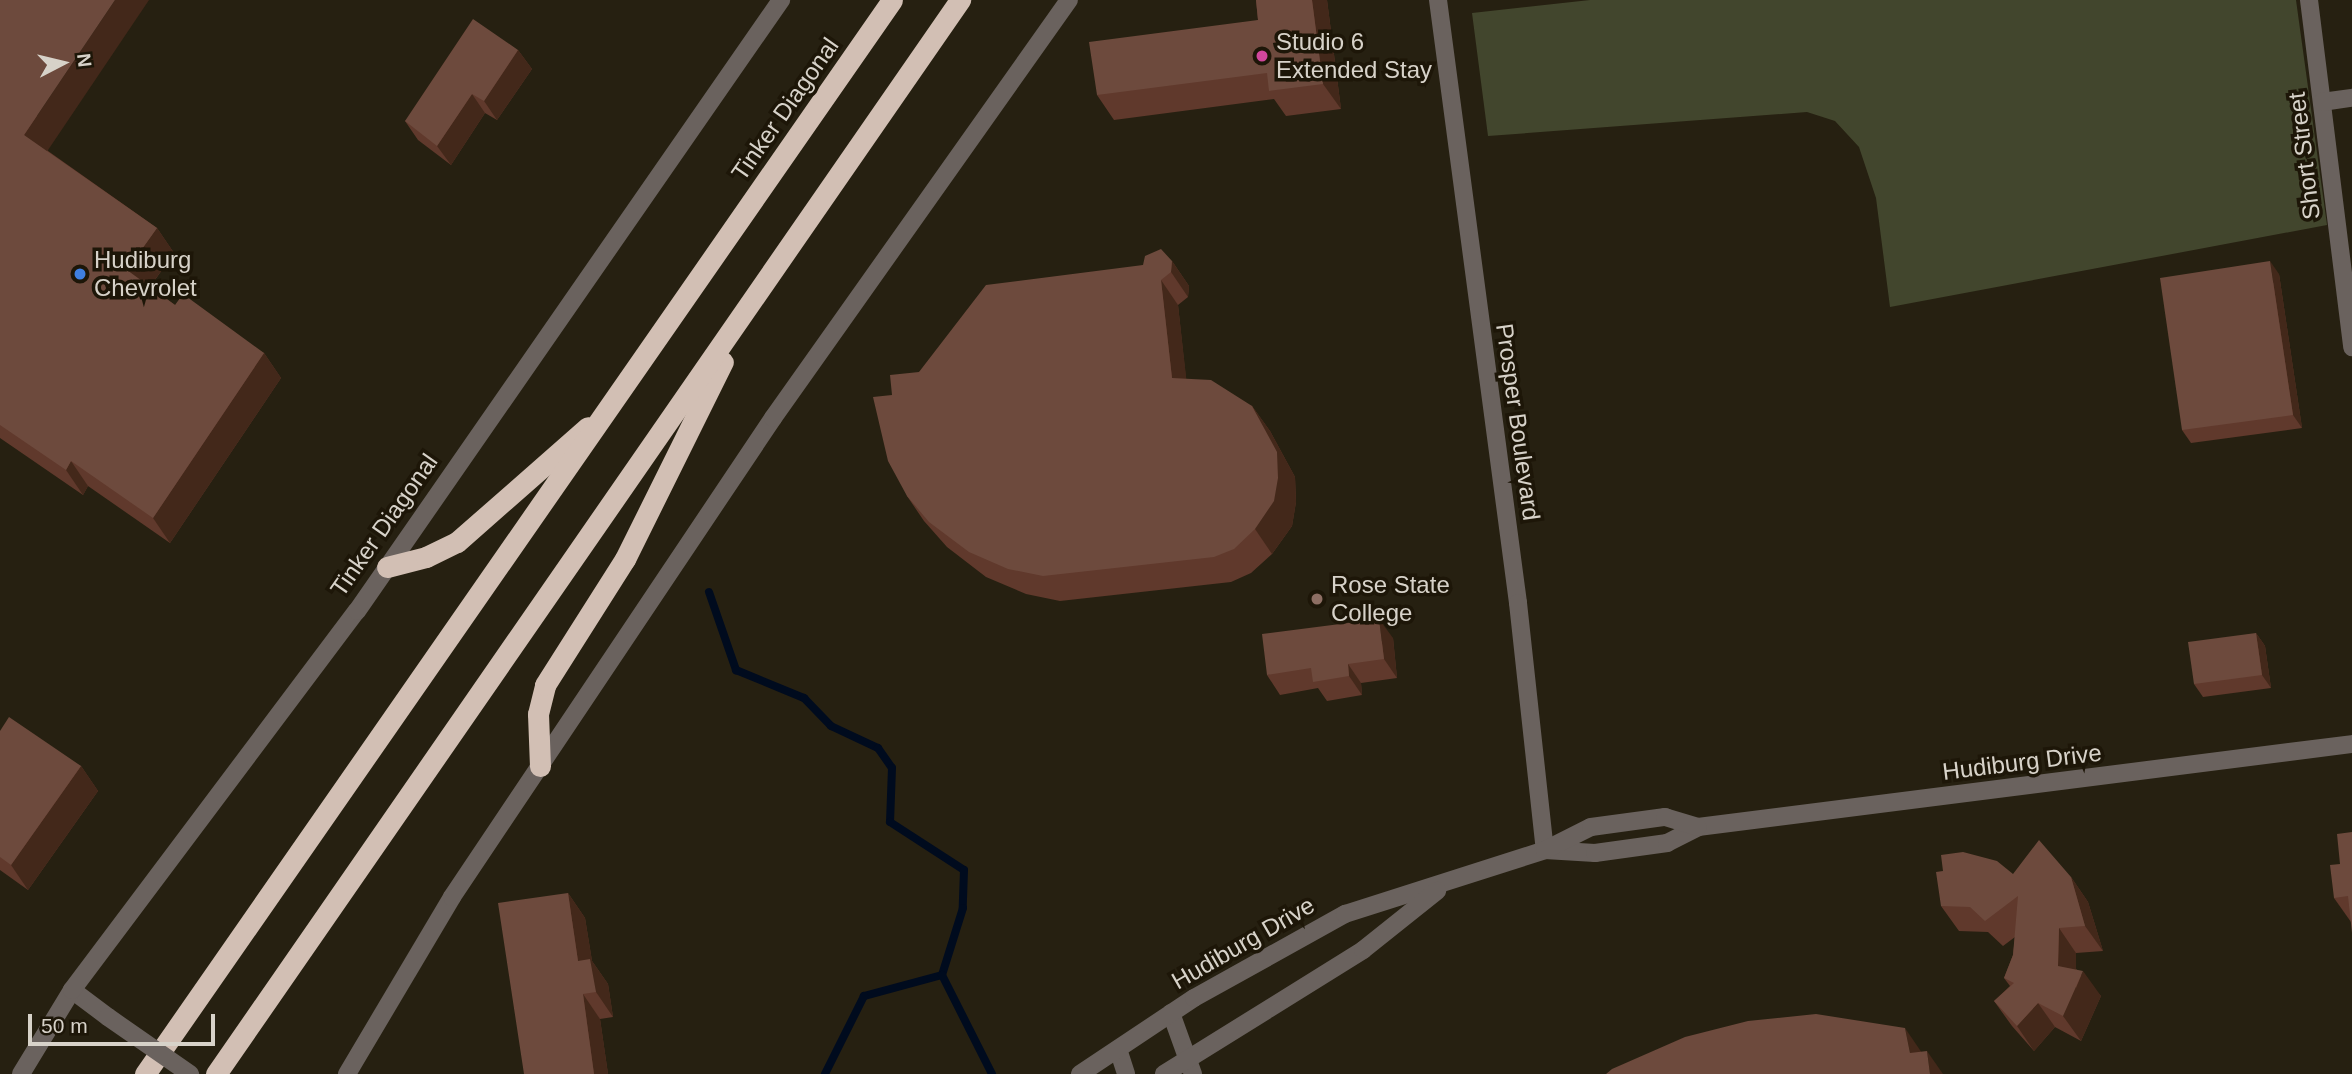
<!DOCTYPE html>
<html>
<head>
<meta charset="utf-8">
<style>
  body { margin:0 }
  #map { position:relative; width:2352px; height:1074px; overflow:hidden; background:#262011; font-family:Arial,sans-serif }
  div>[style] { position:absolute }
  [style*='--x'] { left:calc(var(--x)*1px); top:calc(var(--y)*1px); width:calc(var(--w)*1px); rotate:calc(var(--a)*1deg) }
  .green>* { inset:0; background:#42462d }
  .stream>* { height:8px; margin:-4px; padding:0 4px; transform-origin:4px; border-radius:4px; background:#000b1e }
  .minor>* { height:18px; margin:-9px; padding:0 9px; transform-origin:9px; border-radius:9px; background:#6a625e }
  .highway>* { height:21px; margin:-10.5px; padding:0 10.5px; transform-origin:10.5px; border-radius:10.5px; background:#d2bfb4 }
  .minor-bridge>* { height:18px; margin:-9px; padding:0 9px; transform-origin:9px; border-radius:9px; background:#6a625e }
  .wall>* { inset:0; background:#60392c }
  .shaded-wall>* { inset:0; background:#43281a }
  .building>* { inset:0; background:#6d4a3d }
  .dots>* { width:19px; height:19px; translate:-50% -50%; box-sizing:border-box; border:4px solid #1d1608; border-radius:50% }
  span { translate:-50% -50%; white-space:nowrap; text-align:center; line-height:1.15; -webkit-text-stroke:7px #1d1608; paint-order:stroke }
  .poi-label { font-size:24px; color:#d7d2c9 }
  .left { translate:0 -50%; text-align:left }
  .street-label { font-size:24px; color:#d7d2c9 }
  .north { position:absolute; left:28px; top:28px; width:70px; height:70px; -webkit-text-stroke:5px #1d1608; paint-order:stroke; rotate:83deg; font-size:19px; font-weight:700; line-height:28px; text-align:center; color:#d7d2c9 }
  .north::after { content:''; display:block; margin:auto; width:24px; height:32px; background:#d7d2c9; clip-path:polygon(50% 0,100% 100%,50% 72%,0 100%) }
  .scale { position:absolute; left:28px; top:1014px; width:187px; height:32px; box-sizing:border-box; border:4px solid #d7d2c9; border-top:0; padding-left:9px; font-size:21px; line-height:24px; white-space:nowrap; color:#d7d2c9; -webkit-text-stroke:5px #1d1608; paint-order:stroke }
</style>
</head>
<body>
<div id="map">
  <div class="green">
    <i style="clip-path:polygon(1590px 0,2296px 0,2327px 225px,1890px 307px,1876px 198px,1859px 147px,1835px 121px,1807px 112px,1488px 136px,1472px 13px)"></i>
  </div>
  <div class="stream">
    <i style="--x:709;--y:592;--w:83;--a:70.9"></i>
    <i style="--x:736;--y:670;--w:74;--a:22.4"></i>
    <i style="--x:804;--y:698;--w:39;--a:46"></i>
    <i style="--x:831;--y:726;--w:52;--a:25.1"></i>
    <i style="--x:878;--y:748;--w:24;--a:55"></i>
    <i style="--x:892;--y:768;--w:54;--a:92.1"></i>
    <i style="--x:890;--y:822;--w:88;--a:33"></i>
    <i style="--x:964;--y:870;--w:38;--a:92"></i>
    <i style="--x:963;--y:908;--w:70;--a:107.4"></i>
    <i style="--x:942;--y:975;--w:81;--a:164.9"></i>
    <i style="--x:864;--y:996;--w:87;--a:116.6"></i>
    <i style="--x:942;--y:975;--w:111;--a:63.2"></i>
  </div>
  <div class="minor">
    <i style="--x:1438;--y:0;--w:608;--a:82.44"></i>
    <i style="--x:1518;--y:603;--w:248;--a:83.8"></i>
    <i style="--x:2309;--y:0;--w:350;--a:82.9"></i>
    <i style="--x:2322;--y:102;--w:30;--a:-8"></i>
    <i style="--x:1545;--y:850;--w:50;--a:3.4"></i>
    <i style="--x:1595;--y:853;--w:73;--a:-7.9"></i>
    <i style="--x:1667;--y:843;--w:35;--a:-27"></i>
    <i style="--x:1698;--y:827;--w:659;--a:-7.23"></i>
    <i style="--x:72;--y:990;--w:45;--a:36.9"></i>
    <i style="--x:1171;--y:1013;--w:65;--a:70.2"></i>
    <i style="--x:1118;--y:1049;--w:26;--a:72"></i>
    <i style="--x:21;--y:1074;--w:98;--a:-58.7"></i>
    <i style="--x:72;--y:990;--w:474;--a:-53.1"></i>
    <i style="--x:357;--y:611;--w:744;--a:-55.24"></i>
    <i style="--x:347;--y:1074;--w:206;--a:-59.3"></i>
    <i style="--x:452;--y:897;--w:577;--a:-56.17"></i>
    <i style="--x:773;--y:418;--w:512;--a:-54.7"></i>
    <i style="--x:1080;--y:1074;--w:137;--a:-33.7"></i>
    <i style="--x:1194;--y:998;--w:173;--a:-29.1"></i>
    <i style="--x:1345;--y:914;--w:210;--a:-17.7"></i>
    <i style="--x:1545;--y:850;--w:51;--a:-26.6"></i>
    <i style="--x:1591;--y:827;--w:75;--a:-7.7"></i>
    <i style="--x:1665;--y:817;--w:34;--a:17"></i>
    <i style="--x:1164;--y:1074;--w:234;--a:-31.9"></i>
    <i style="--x:1363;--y:950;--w:95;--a:-38.6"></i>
  </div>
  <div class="highway">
    <i style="--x:387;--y:567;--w:40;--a:-14.4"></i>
    <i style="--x:426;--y:557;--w:34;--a:-26"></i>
    <i style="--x:457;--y:542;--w:174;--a:-41.3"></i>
    <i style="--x:540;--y:766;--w:52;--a:-92.2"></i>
    <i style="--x:538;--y:714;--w:30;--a:-76"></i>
    <i style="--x:545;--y:685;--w:149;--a:-57.6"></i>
    <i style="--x:625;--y:559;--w:220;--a:-63.6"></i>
    <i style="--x:145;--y:1074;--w:1308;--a:-55.18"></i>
    <i style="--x:216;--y:1074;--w:1307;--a:-55.29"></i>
  </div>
  <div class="minor-bridge">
    <i style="--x:108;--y:1017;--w:100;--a:34.8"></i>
  </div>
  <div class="wall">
    <i style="clip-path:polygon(0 0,48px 151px,157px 228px,174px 253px,150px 287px,175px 305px,264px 353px,281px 378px,170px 543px,88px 486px,83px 495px,0 438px)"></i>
    <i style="clip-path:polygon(1256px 0,1327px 0,1341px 109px,1286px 116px,1274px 99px,1114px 120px,1097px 95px,1258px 20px)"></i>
    <i style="clip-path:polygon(518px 50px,532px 69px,497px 120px,485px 113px,451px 165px,418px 140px,405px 121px)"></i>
    <i style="clip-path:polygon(1172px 261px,1189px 286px,1188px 297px,1178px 305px,1186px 379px,1252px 406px,1270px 431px,1295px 477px,1296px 502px,1292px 526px,1272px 554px,1251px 573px,1231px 582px,1060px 601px,1026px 594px,986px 577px,947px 547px,924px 521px,907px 496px,892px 395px,919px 372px,1143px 265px)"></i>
    <i style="clip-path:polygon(2279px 274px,2302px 428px,2191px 443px,2182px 430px)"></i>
    <i style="clip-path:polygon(2256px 633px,2265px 646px,2271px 688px,2203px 697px,2194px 684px)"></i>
    <i style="clip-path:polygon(1393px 638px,1397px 678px,1361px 683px,1362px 695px,1327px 701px,1318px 688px,1280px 695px,1267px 675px)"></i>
    <i style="clip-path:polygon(0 731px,81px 766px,98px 791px,28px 890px,0 870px)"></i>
    <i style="clip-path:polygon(2352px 832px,2351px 922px,2334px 898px,2340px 864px)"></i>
    <i style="clip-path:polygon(2071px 877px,2088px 902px,2103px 951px,2076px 953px,2076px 969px,2101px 996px,2081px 1041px,2055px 1027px,2034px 1051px,2012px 1026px,1994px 1001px,2010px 986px,2004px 978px,2013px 955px,2015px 937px,2003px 946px,1988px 932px,1959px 931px,1941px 906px)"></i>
    <i style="clip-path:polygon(568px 893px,585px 918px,592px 961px,608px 984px,613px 1017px,600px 1019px,608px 1074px,524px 1074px)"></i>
  </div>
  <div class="shaded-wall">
    <i style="clip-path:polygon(115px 0,149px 0,42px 159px,24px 135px)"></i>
    <i style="clip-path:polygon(1312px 0,1327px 0,1341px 109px,1323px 84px)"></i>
    <i style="clip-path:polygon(518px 50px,532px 69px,497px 120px,484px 101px)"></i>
    <i style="clip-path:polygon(472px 94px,485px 113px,451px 165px,437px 146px)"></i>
    <i style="clip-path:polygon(157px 228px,174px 253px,144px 295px,127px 270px)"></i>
    <i style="clip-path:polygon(1172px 261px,1189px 286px,1188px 297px,1171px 272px)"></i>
    <i style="clip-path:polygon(2270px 261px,2279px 274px,2302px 428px,2293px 415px)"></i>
    <i style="clip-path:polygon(1161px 280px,1178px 305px,1189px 403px,1172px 378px)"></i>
    <i style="clip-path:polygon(264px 353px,281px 378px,170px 543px,153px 518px)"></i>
    <i style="clip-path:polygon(1252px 406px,1270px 431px,1295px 477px,1296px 502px,1292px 526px,1272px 554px,1255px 529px)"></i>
    <i style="clip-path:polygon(71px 461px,88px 486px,83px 495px,66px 470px)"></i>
    <i style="clip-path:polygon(1379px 619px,1393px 638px,1397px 678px,1384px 659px)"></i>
    <i style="clip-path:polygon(2256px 633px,2265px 646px,2271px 688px,2262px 675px)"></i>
    <i style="clip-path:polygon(1348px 664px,1361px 683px,1362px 695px,1349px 676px)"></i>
    <i style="clip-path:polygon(81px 766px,98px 791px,28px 890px,11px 865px)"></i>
    <i style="clip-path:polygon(2071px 877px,2088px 902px,2103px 951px,2085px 926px)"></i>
    <i style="clip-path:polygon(568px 893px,585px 918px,592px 961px,608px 984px,613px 1017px,596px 992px,578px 961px)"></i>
    <i style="clip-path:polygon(2059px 928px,2076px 953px,2076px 988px,2083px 971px,2101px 996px,2081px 1041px,2063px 1016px,2058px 966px)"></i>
    <i style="clip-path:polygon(583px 994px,600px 1019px,608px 1074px,594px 1074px)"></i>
    <i style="clip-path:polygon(2038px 1003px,2055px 1027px,2034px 1051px,2017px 1026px)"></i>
    <i style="clip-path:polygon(1905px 1028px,1922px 1053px,1910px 1053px)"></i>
    <i style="clip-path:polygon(1927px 1051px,1943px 1074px,1930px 1074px)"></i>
  </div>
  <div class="building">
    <i style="clip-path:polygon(0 0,115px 0,24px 135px,157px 228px,127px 270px,175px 305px,183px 294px,264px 353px,153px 518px,71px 461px,66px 470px,0 425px)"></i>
    <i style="clip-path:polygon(1256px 0,1312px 0,1323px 84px,1269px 91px,1267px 73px,1097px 95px,1089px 42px,1258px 20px)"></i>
    <i style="clip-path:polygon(473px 19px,518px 50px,484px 101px,472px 94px,437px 146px,405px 121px)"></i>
    <i style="clip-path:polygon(1161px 249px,1172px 261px,1171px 272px,1161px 280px,1172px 378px,1211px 380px,1252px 406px,1277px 452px,1278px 478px,1274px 501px,1255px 529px,1234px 549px,1214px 557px,1043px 576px,1008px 569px,969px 552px,929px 522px,907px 496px,888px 461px,873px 397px,892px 395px,890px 375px,919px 372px,986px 285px,1143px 265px,1145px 256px)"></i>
    <i style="clip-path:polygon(2270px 261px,2293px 415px,2182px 430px,2160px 278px)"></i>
    <i style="clip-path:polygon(1379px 619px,1384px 659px,1348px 664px,1349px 676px,1313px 682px,1311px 668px,1267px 675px,1262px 634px)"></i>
    <i style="clip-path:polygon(2256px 633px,2262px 675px,2194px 684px,2188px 642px)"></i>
    <i style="clip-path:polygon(9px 717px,81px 766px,11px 865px,0 857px,0 731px)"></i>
    <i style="clip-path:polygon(2352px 832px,2352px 933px,2348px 896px,2334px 898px,2330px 865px,2340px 864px,2337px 834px)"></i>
    <i style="clip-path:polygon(2039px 840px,2071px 877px,2085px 926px,2059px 928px,2058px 966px,2083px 971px,2063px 1016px,2038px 1003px,2017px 1026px,1994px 1001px,2014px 983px,2004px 978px,2013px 955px,2018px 896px,1985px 921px,1970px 907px,1941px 906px,1936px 872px,1943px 871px,1941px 855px,1963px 852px,1997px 861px,2013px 874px)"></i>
    <i style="clip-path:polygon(568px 893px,578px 961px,590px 959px,596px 992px,583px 994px,594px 1074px,524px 1074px,498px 903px)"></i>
    <i style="clip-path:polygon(1816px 1014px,1905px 1028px,1910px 1053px,1927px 1051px,1930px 1074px,1606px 1074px,1612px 1069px,1685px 1037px,1748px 1021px)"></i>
  </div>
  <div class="dots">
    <i style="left:1262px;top:56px;background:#d1479c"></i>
    <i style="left:80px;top:274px;background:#3f7fe0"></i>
    <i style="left:1317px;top:599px;background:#8d6e63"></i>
  </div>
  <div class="poi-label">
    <span class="left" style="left:1276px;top:56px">Studio 6<br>Extended Stay</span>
    <span class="left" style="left:94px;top:274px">Hudiburg<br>Chevrolet</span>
    <span class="left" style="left:1331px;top:599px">Rose State<br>College</span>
  </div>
  <div class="street-label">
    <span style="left:785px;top:109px;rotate:-55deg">Tinker Diagonal</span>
    <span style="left:2304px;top:156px;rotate:-97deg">Short Street</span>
    <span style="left:1518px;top:422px;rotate:82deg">Prosper Boulevard</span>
    <span style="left:384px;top:525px;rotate:-55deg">Tinker Diagonal</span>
    <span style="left:2022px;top:762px;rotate:-7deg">Hudiburg Drive</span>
    <span style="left:1243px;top:943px;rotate:-30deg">Hudiburg Drive</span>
  </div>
  <div class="north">N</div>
  <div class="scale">50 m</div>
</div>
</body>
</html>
